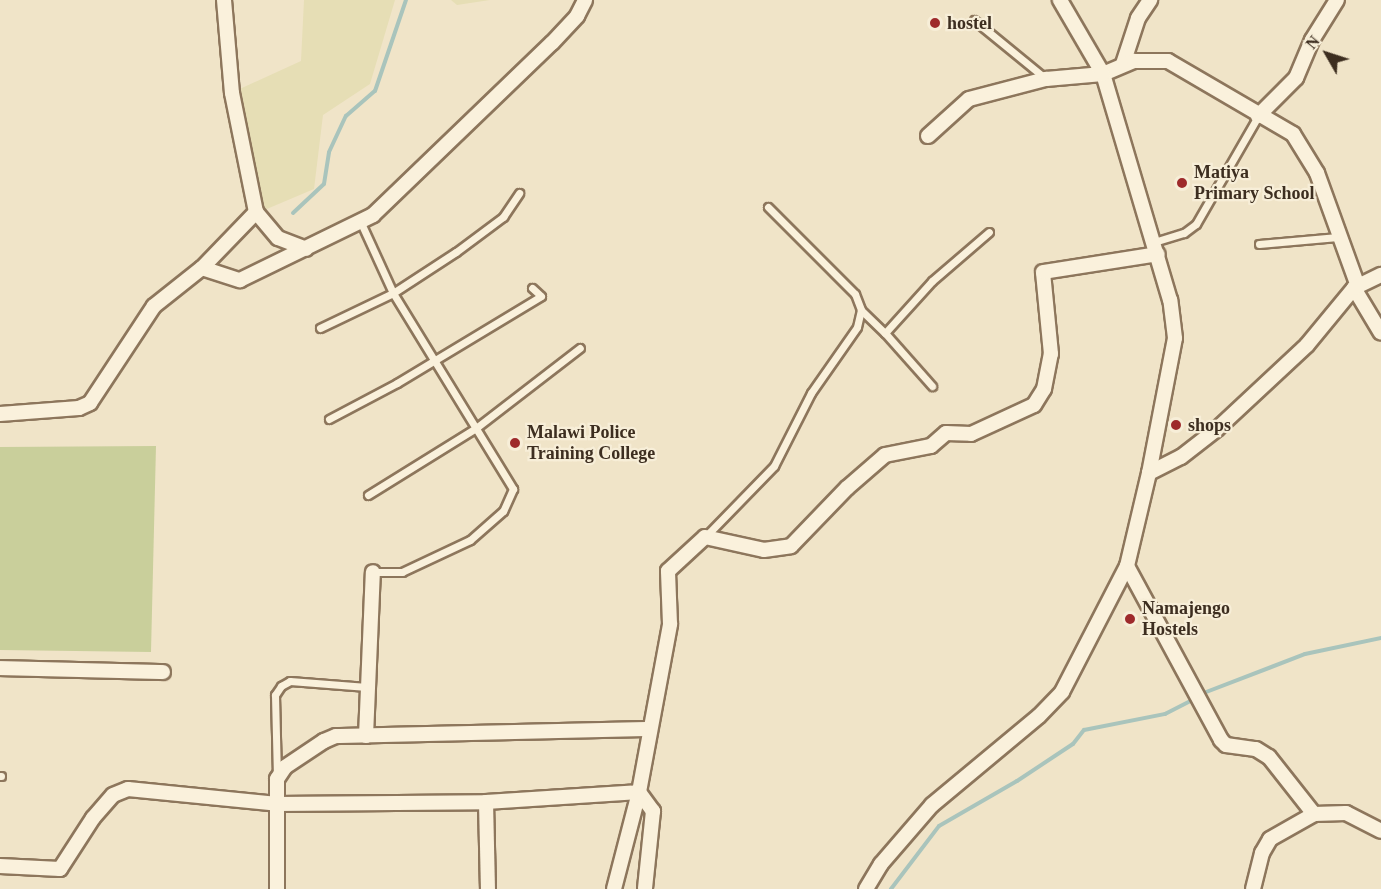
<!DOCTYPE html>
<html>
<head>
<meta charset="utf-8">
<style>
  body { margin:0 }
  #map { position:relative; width:1381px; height:889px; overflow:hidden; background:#f0e4c8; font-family:"Times New Roman",serif }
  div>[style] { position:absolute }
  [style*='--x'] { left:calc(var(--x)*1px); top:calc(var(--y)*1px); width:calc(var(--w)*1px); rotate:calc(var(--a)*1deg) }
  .farmland>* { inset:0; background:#e6deb5 }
  .green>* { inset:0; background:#c9cf9b }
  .stream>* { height:4px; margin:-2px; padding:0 2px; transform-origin:2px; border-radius:2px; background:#a9c4bc }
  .roads { filter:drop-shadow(2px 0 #8d765c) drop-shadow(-2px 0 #8d765c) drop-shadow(0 2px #8d765c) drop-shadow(0 -2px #8d765c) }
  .lane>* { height:7px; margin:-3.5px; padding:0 3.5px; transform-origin:3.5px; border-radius:3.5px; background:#faf1dc }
  .street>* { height:14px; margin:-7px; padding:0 7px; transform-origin:7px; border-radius:7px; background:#faf1dc }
  .dots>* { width:16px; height:16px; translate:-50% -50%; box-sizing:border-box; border:3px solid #f7eed8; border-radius:50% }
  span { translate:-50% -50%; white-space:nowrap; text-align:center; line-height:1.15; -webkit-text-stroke:4.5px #f7eed8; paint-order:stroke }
  .poi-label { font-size:18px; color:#3d2e20; font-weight:700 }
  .left { translate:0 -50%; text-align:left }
  .north { position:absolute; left:1297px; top:24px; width:60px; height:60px; -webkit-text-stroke:4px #f7eed8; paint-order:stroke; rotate:309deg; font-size:16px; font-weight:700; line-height:24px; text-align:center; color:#3d2e20 }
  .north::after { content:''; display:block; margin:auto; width:21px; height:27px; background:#3d2e20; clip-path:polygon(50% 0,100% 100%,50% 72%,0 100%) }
</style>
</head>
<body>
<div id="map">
  <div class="farmland">
    <i style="clip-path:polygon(304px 0,395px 0,370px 84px,323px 115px,314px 189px,255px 214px,231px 93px,301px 61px)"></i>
    <i style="clip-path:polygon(451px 0,490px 0,457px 5px)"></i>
  </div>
  <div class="green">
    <i style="clip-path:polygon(156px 446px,151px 652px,0 650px,0 447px)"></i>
  </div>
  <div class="stream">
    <i style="--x:293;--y:213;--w:42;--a:-43.1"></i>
    <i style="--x:324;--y:184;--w:32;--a:-81"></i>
    <i style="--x:329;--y:152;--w:40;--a:-65"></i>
    <i style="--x:346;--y:116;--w:38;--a:-41"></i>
    <i style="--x:375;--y:91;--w:96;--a:-71.2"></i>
    <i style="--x:1201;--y:694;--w:111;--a:-21"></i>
    <i style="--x:1305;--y:654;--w:78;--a:-11.9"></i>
    <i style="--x:891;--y:889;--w:79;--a:-52.7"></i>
    <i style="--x:939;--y:826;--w:90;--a:-30"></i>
    <i style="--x:1017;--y:781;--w:67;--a:-33.5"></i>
    <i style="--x:1073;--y:744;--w:18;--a:-52"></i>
    <i style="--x:1084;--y:730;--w:83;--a:-11.2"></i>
    <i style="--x:1165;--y:714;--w:34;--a:-27"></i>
  </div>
  <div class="roads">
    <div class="lane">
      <i style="--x:974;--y:20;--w:93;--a:39.3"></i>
      <i style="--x:768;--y:207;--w:123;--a:45"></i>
      <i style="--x:855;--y:294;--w:17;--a:69"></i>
      <i style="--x:361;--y:223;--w:77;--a:65.4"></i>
      <i style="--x:393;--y:293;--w:230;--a:58.5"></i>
      <i style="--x:513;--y:489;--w:24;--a:114"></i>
      <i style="--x:503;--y:511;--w:44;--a:138.7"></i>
      <i style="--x:470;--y:540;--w:75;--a:154.8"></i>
      <i style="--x:402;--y:572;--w:29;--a:180"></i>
      <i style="--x:1154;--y:242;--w:31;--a:-17"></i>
      <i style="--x:1184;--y:233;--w:15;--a:-37"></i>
      <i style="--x:1196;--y:224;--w:125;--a:-60.1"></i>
      <i style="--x:1259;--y:244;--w:79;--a:-5.1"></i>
      <i style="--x:320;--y:328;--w:81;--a:-25.6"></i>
      <i style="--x:393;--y:293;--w:75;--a:-33.1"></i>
      <i style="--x:456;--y:252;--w:59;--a:-36.7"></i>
      <i style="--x:503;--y:217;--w:29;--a:-56"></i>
      <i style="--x:885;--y:333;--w:71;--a:48.4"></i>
      <i style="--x:329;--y:419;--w:77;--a:-27.9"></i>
      <i style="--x:397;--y:383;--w:168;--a:-31.1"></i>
      <i style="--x:541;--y:296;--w:12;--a:-138"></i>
      <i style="--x:368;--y:495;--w:127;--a:-31.8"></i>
      <i style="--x:476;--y:428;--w:131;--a:-37.6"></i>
      <i style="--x:705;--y:537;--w:99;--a:-45.8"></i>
      <i style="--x:774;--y:466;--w:82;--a:-63.1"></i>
      <i style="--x:811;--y:393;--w:80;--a:-55.1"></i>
      <i style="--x:857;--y:327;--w:17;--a:-77"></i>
      <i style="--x:861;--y:310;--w:33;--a:44"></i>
      <i style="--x:885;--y:333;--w:70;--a:-47.9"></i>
      <i style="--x:932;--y:281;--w:75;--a:-40.7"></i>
      <i style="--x:0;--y:776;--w:1;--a:0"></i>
      <i style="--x:277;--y:777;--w:82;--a:-91.4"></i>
      <i style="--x:275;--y:695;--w:11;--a:-56"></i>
      <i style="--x:281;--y:686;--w:10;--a:-29"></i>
      <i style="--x:290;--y:681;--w:77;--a:4.5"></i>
    </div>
    <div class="street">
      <i style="--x:224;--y:0;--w:93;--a:85.1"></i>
      <i style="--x:232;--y:93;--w:121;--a:78.6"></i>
      <i style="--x:256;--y:212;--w:34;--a:50"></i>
      <i style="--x:278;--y:238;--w:30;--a:21"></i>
      <i style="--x:1123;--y:64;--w:48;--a:-71.9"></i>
      <i style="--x:1138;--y:18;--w:22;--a:-56"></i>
      <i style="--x:1258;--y:116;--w:54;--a:-45"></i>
      <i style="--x:1296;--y:78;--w:41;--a:-67.2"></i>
      <i style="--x:1312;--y:40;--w:47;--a:-58"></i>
      <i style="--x:928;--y:136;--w:55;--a:-42.1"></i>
      <i style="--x:969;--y:99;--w:80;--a:-14.6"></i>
      <i style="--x:1046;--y:79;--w:57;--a:-5"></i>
      <i style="--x:1103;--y:74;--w:34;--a:-23"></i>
      <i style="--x:1134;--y:61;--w:34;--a:0"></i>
      <i style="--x:1168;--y:61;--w:145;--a:30.3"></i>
      <i style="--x:1293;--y:134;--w:46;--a:58.4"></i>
      <i style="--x:1317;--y:173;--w:120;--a:70.1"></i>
      <i style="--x:202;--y:268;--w:40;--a:18"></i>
      <i style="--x:240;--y:280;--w:148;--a:-26"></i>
      <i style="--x:373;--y:215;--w:248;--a:-43.9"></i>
      <i style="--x:552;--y:43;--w:37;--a:-47"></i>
      <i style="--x:577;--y:16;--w:18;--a:-63"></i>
      <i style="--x:1354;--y:288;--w:52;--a:59"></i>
      <i style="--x:0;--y:414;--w:79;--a:-4.3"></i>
      <i style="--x:79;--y:408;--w:12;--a:-24"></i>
      <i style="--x:90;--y:403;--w:116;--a:-56.6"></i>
      <i style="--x:154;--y:306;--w:61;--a:-38.4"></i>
      <i style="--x:202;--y:268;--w:78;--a:-46"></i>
      <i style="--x:1149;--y:473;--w:36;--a:-27"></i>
      <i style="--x:1181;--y:457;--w:46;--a:-37.9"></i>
      <i style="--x:1217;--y:429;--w:123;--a:-43"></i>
      <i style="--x:1307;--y:345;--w:74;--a:-50.5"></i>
      <i style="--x:1354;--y:288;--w:30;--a:-26"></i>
      <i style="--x:1127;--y:566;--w:198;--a:61.6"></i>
      <i style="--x:1221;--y:740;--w:7;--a:45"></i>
      <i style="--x:1226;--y:745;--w:30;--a:8"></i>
      <i style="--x:1256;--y:749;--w:15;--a:32"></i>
      <i style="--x:1269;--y:757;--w:73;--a:51.7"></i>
      <i style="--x:1314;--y:814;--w:32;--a:-2"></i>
      <i style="--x:1346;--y:813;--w:39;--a:27"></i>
      <i style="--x:0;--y:668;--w:163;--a:1.4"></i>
      <i style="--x:366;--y:736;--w:164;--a:-87.6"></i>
      <i style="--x:486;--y:802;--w:87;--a:88.7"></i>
      <i style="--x:0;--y:866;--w:60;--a:2.9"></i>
      <i style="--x:60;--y:869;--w:61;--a:-57.1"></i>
      <i style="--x:93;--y:818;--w:30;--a:-49"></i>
      <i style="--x:113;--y:795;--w:16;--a:-22"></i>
      <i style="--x:128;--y:789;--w:150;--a:5.7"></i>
      <i style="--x:277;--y:804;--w:209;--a:-0.5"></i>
      <i style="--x:486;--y:802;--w:153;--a:-3.7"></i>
      <i style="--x:639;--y:792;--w:24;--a:54"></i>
      <i style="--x:653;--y:811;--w:78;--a:95.9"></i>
      <i style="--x:277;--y:889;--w:110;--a:-90"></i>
      <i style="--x:277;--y:779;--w:14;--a:-56"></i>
      <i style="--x:285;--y:767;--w:47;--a:-33.7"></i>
      <i style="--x:324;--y:741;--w:13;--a:-23"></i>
      <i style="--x:336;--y:736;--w:314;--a:-1.3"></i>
      <i style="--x:614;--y:889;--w:100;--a:-75.5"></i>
      <i style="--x:639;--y:792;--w:171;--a:-79.5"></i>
      <i style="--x:670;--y:624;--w:53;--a:-92.2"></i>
      <i style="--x:668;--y:571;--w:50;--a:-42.6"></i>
      <i style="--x:705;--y:537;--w:60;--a:12.4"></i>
      <i style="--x:764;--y:550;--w:27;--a:-8"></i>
      <i style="--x:791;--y:546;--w:81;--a:-46"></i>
      <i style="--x:847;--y:488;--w:50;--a:-41"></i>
      <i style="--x:885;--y:455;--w:47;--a:-11.1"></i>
      <i style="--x:931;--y:446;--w:20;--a:-41"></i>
      <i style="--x:946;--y:433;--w:25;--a:2"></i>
      <i style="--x:971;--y:434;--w:69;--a:-24.7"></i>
      <i style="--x:1034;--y:405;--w:19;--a:-58"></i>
      <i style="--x:1044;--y:389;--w:36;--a:-79"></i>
      <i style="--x:1051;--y:354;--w:82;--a:-95.6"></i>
      <i style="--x:1043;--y:272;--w:116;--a:-8.9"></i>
      <i style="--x:866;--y:889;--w:29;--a:-59"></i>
      <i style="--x:881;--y:864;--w:78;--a:-49.2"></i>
      <i style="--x:932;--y:805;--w:139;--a:-39.8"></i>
      <i style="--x:1039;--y:716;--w:33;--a:-46"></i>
      <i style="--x:1062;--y:692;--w:142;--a:-62.7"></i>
      <i style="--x:1127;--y:566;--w:96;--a:-76.7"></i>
      <i style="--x:1149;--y:473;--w:137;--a:-79.1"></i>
      <i style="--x:1175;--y:338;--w:38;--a:-97"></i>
      <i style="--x:1170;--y:300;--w:236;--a:-106.5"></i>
      <i style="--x:1103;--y:74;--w:86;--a:-120.2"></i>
      <i style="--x:1253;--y:889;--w:37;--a:-76"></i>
      <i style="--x:1262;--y:853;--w:16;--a:-60"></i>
      <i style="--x:1270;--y:839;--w:51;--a:-29.6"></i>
    </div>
  </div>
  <div class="dots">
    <i style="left:935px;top:23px;background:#9e2a2b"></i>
    <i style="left:1182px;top:183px;background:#9e2a2b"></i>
    <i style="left:1176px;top:425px;background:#9e2a2b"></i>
    <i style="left:515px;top:443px;background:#9e2a2b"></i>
    <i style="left:1130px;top:619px;background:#9e2a2b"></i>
  </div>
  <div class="poi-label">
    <span class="left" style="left:947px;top:23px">hostel</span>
    <span class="left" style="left:1194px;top:183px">Matiya<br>Primary School</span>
    <span class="left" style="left:1188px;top:425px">shops</span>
    <span class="left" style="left:527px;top:443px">Malawi Police<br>Training College</span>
    <span class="left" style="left:1142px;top:619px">Namajengo<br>Hostels</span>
  </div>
  <div class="north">N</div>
</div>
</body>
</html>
